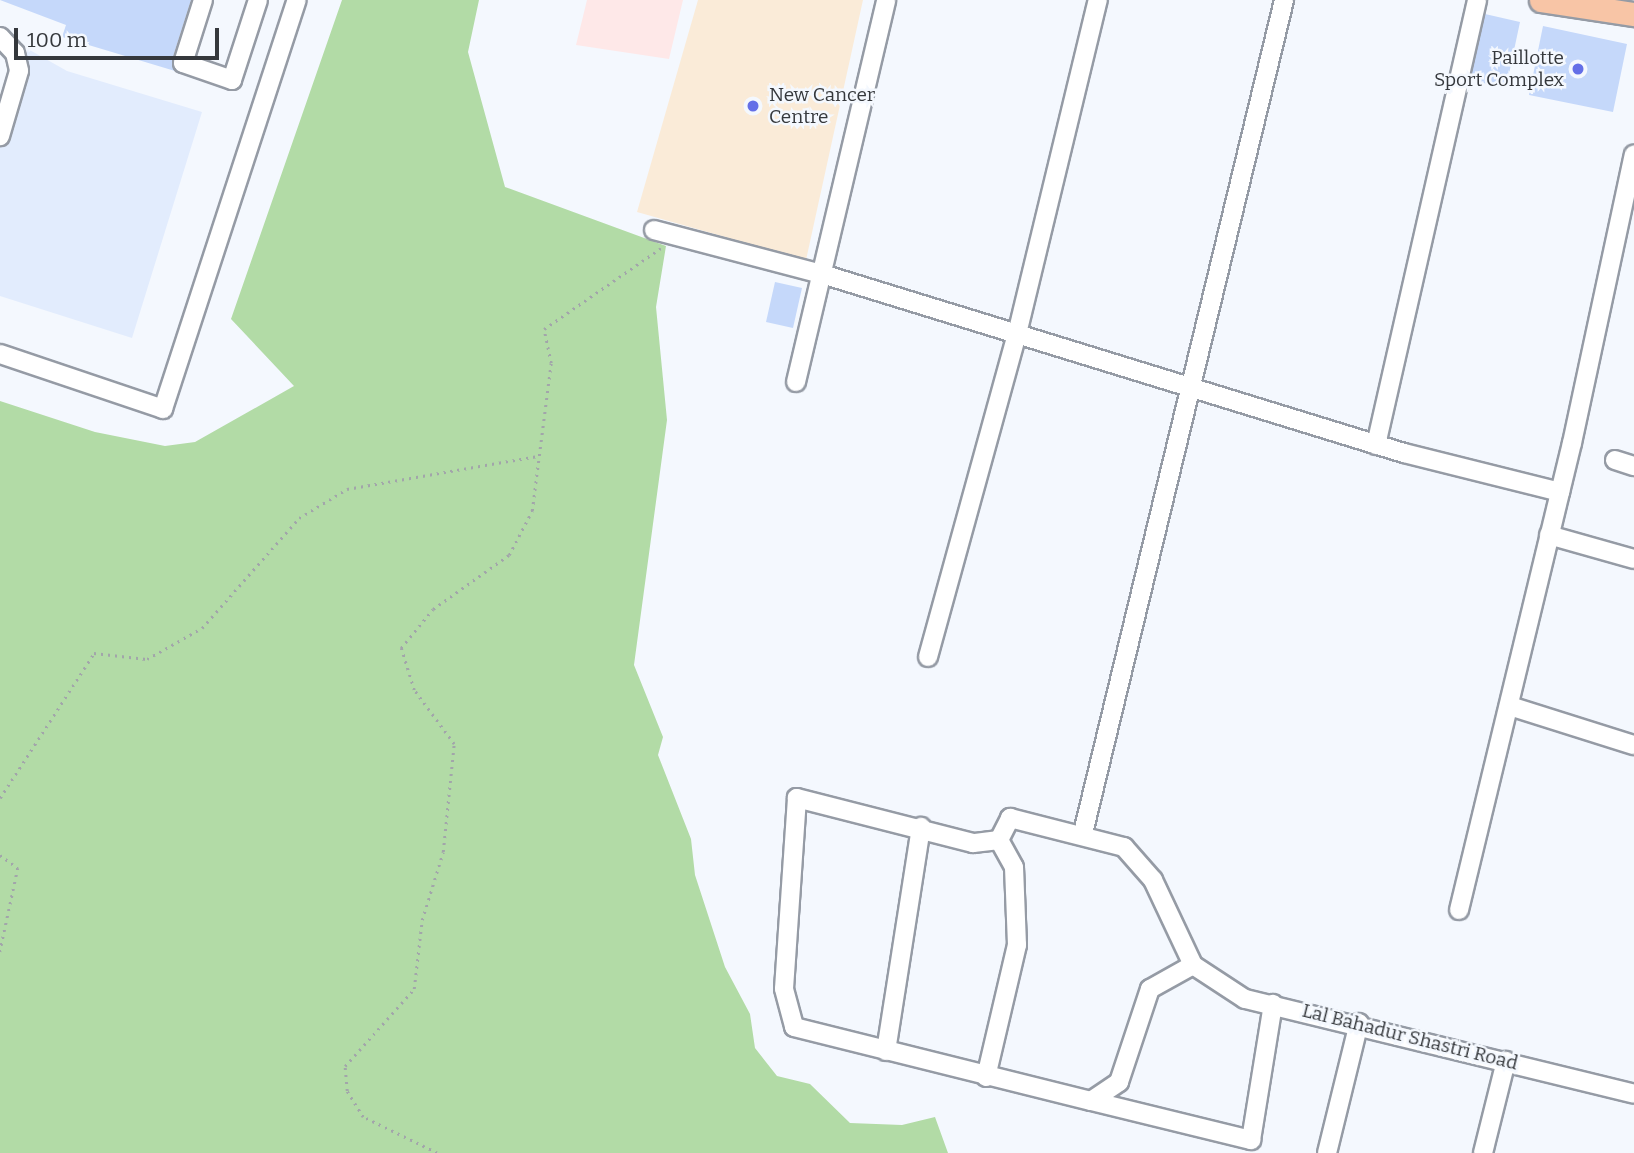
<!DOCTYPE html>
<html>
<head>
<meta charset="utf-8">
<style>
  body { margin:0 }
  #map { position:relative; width:1634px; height:1153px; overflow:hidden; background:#f4f8fe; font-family:Bitter,serif }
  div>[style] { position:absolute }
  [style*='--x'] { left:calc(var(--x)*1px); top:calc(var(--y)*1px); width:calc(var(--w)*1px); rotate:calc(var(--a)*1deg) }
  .commercial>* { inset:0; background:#fee8e8 }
  .built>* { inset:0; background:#e2ecfd }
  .medical>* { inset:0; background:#faebd8 }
  .green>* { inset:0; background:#b2dba6 }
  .building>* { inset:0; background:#c5d8fa }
  .path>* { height:2.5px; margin-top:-1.25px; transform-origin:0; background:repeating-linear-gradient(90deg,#a2a5aa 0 2px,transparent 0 7px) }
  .roads { filter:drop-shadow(2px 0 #959ba5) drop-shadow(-2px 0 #959ba5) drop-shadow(0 2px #959ba5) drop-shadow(0 -2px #959ba5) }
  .minor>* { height:18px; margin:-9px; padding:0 9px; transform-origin:9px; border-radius:9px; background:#fff }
  .major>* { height:23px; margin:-11.5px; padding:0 11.5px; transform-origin:11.5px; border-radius:11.5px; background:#f8c5a6 }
  .dots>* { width:19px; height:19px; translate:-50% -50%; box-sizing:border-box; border:4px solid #f4f8fe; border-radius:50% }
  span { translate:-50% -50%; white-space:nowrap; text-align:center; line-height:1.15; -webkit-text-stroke:5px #f4f8fe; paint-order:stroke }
  .poi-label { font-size:19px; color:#35383c }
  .right { translate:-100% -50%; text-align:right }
  .left { translate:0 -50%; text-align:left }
  .street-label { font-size:19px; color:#35383c }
  .scale { position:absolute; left:14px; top:28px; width:205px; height:32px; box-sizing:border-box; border:4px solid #35383c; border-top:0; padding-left:9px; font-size:21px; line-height:24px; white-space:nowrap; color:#35383c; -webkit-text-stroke:5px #f4f8fe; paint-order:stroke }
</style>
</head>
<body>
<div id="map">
  <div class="commercial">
    <i style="clip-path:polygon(587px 0,683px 0,669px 59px,576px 45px)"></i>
  </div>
  <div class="built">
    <i style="clip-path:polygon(28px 49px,67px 71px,202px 112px,132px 338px,0 296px,0 139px)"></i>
  </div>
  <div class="medical">
    <i style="clip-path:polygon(698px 0,863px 0,806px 260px,637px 212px)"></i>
  </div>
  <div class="green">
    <i style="clip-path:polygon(342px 0,479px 0,468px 52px,505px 187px,666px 246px,656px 307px,667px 420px,634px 665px,663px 737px,658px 755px,691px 839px,695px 875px,725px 967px,750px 1014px,755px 1048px,777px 1076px,810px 1084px,850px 1123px,902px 1125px,935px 1117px,948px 1153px,0 1153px,0 401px,95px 432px,165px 446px,195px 442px,294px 386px,231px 319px)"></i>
  </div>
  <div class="building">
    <i style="clip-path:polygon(0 0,191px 0,172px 60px,175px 71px,62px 37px,66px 25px)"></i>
    <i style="clip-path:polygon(1485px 14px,1520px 22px,1506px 88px,1470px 80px)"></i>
    <i style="clip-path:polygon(1543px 26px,1627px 44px,1613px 112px,1529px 95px)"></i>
    <i style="clip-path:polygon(775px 282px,802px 288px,793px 328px,766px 322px)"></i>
  </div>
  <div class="path">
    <i style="--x:0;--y:798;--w:173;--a:-57"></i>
    <i style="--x:94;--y:653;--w:53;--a:6.5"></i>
    <i style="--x:147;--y:659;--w:63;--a:-29.4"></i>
    <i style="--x:202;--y:628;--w:147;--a:-48.6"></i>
    <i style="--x:299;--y:518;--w:56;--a:-31.1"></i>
    <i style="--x:347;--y:489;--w:195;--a:-9.8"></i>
    <i style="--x:0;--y:855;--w:22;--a:36"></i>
    <i style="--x:18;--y:868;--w:86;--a:102.1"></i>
    <i style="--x:437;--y:1153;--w:82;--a:-154.1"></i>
    <i style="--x:363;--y:1117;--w:31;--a:-122"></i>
    <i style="--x:347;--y:1091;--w:25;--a:-95"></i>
    <i style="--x:345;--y:1066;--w:103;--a:-48.1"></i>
    <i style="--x:414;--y:989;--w:69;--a:-83.4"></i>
    <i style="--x:422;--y:920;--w:71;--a:-72.8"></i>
    <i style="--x:443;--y:852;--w:109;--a:-84.2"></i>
    <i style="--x:454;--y:744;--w:67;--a:-126.5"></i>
    <i style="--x:414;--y:690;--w:44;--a:-107.2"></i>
    <i style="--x:401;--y:648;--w:50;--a:-50.6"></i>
    <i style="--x:433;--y:609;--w:93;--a:-35.4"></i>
    <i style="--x:509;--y:555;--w:50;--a:-62.4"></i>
    <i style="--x:532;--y:511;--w:149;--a:-82.7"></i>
    <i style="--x:551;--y:363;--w:35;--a:-102"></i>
    <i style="--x:544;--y:329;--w:142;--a:-34.7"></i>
  </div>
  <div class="roads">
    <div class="minor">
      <i style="--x:203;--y:0;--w:66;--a:107.6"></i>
      <i style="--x:183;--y:63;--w:52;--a:19.1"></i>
      <i style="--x:232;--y:80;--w:84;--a:-72"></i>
      <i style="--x:0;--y:37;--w:22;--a:47"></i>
      <i style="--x:15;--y:53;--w:18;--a:77"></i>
      <i style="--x:19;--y:71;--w:68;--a:106.3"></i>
      <i style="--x:654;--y:230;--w:174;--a:14.7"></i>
      <i style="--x:822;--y:274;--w:609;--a:17.1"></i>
      <i style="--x:1404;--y:453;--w:161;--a:14"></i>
      <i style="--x:0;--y:354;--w:172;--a:18.6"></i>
      <i style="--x:163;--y:409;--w:430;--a:-71.9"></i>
      <i style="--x:796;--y:382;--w:392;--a:-76.7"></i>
      <i style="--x:1376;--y:445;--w:456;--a:-77.2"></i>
      <i style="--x:1615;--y:460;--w:20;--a:18"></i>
      <i style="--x:1549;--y:535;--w:88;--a:15.8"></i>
      <i style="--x:928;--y:657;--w:331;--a:-74.6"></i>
      <i style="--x:1016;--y:338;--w:348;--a:-76.4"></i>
      <i style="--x:1510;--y:706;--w:130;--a:17.5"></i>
      <i style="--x:1083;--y:833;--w:857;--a:-76.43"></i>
      <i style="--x:999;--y:840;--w:26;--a:173"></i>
      <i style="--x:973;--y:843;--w:182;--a:-165.7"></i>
      <i style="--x:797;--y:798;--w:191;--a:93.9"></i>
      <i style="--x:784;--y:989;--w:39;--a:75"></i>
      <i style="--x:794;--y:1027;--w:306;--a:14"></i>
      <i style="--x:1091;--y:1101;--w:34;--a:-34"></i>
      <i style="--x:1119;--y:1082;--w:98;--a:-71.6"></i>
      <i style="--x:1150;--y:989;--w:49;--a:-29.2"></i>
      <i style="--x:1459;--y:910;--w:480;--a:-76.4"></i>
      <i style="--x:1572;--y:443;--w:295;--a:-77.9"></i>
      <i style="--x:1193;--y:965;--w:62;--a:33.2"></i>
      <i style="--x:1245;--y:999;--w:400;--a:13.7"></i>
      <i style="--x:886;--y:1051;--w:227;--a:-81.1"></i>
      <i style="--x:986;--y:1077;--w:136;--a:-76.8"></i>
      <i style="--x:1017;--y:945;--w:78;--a:-92.2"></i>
      <i style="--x:1014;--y:867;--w:31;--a:-119"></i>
      <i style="--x:999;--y:840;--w:25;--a:-63"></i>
      <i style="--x:1010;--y:818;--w:118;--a:14.3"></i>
      <i style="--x:1124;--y:847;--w:44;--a:48.7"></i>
      <i style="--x:1153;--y:880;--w:94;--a:64.8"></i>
      <i style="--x:1091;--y:1101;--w:165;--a:13.7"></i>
      <i style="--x:1251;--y:1140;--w:138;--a:-80.8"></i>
      <i style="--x:1327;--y:1153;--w:134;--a:-76.2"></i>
      <i style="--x:1483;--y:1153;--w:95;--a:-76"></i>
    </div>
    <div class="major">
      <i style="--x:1541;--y:0;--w:94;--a:8.6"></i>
    </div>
  </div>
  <div class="dots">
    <i style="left:1578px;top:69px;background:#646fe7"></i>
    <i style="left:753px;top:106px;background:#646fe7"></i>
  </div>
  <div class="poi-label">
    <span class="right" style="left:1564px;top:69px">Paillotte<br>Sport Complex</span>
    <span class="left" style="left:769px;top:106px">New Cancer<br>Centre</span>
  </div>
  <div class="street-label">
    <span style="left:1410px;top:1037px;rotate:14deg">Lal Bahadur Shastri Road</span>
  </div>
  <div class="scale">100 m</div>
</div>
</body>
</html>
